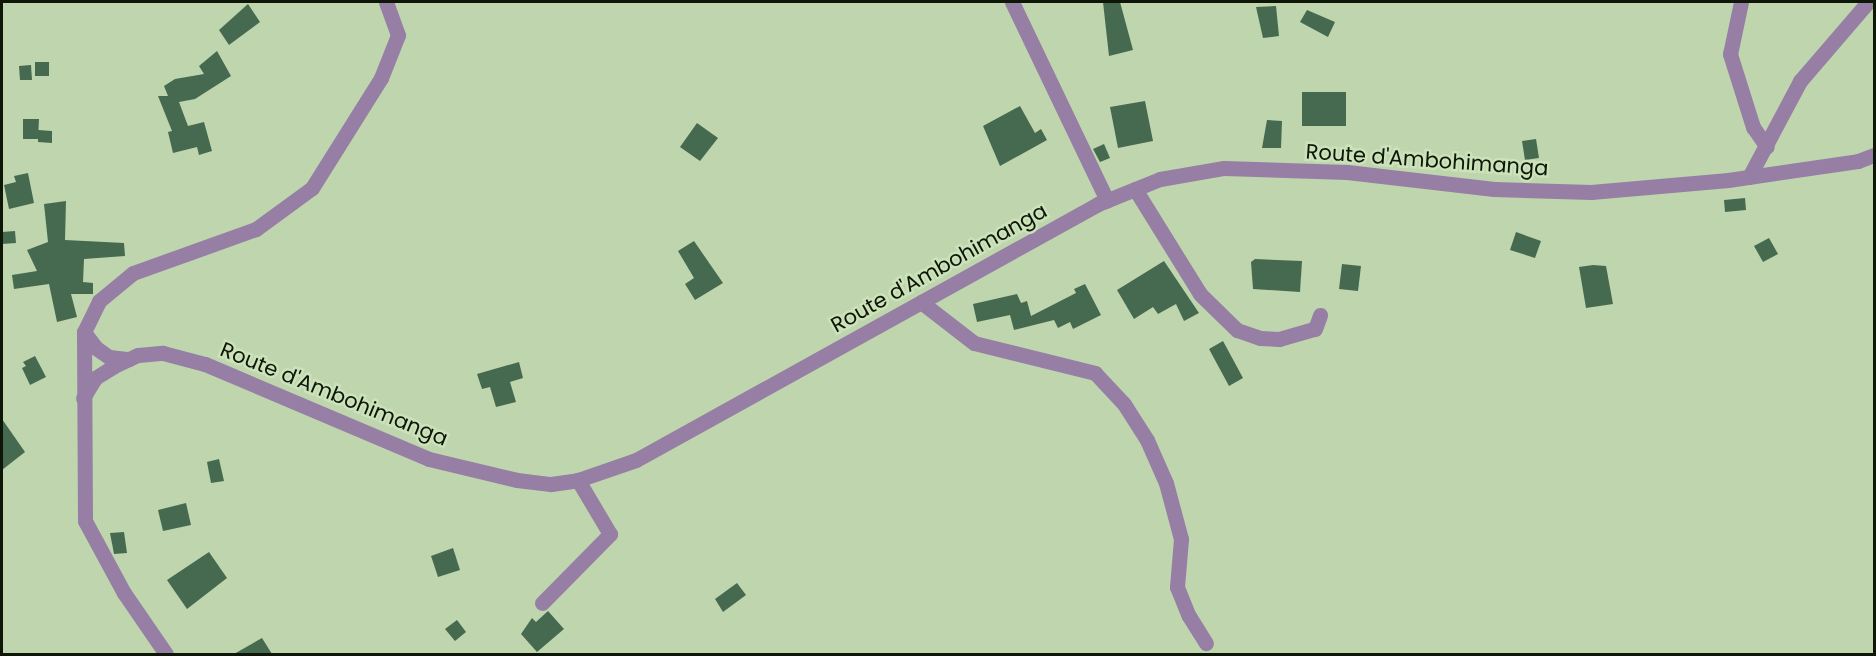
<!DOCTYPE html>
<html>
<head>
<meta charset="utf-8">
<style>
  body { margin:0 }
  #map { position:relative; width:1876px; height:656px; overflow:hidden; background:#bed5ae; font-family:Poppins,sans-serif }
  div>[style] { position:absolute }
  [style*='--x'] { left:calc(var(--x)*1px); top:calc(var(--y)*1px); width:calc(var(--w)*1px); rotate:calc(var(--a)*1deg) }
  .building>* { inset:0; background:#466a4f }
  .minor>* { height:15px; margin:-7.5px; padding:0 7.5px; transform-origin:7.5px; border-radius:7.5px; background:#967ea4 }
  span { translate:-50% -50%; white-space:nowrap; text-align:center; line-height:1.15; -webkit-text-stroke:5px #cbe2ba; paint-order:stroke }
  .street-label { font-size:21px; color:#0e1608 }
  .frame { position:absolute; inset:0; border:3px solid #0e1608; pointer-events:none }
</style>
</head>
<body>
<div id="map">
  <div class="building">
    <i style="clip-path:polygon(1103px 2px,1120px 2px,1133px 50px,1109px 56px)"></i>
    <i style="clip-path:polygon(248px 4px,260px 22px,229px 45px,219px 30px)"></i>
    <i style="clip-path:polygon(1276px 6px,1279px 36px,1263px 38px,1256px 7px)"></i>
    <i style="clip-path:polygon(1307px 10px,1335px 22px,1328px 37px,1300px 22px)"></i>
    <i style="clip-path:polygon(217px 51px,231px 76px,195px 99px,179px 102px,188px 126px,204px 122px,212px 151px,199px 155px,197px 147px,173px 153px,168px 132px,172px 131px,158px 96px,168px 96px,164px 86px,175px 79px,204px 74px,199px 66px)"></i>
    <i style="clip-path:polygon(35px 62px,49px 62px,49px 76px,35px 76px)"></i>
    <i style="clip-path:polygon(31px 65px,32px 80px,20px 80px,19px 66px)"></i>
    <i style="clip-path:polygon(1302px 92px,1346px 92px,1346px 126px,1302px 126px)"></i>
    <i style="clip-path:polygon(1145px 101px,1153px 141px,1118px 148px,1110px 107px)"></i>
    <i style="clip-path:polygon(1020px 106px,1035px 133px,1041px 129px,1047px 140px,1000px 166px,983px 126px)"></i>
    <i style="clip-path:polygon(23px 119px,39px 119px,38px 139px,23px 139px)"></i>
    <i style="clip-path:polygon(1267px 120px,1282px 121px,1281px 148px,1262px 148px)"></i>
    <i style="clip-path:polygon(697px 123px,718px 138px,700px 161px,680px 147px)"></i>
    <i style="clip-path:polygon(38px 130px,52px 131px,52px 143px,38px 142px)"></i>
    <i style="clip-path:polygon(1536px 139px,1539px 158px,1525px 160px,1522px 141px)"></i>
    <i style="clip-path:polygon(1104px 144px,1110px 158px,1100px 162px,1093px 149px)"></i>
    <i style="clip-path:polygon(28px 173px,34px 203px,9px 209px,4px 185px,16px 182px,14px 176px)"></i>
    <i style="clip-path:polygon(1745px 198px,1746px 210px,1725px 212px,1724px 200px)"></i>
    <i style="clip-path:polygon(66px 201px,65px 240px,124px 243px,125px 256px,84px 259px,83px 282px,93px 283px,93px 294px,71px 294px,77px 317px,57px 322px,49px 284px,14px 289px,12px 275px,37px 271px,27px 250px,48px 242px,44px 204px)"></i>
    <i style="clip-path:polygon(15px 231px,16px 243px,2px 244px,2px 232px)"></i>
    <i style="clip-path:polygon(1516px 232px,1541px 241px,1535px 258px,1510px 250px)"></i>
    <i style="clip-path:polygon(1769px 238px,1778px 254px,1763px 262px,1754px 246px)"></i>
    <i style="clip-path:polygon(694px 241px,723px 283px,695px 300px,685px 284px,694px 278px,678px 251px)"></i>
    <i style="clip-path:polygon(1255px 259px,1302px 261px,1300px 292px,1253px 289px,1251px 262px)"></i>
    <i style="clip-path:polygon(1164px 261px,1199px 313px,1184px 321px,1176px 304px,1158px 314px,1153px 307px,1134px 319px,1117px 290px)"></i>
    <i style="clip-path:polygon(1342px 264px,1361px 266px,1358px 291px,1339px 289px)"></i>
    <i style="clip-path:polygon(1593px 265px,1606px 266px,1613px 304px,1586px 308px,1579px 267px)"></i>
    <i style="clip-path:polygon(1085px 284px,1101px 315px,1073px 329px,1070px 322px,1058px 328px,1054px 320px,1014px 330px,1010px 315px,977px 322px,973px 304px,1017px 294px,1021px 303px,1027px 301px,1031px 316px,1076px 293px,1074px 289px)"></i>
    <i style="clip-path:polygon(1223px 341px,1243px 378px,1229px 386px,1209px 349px)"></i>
    <i style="clip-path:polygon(35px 356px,46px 377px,30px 385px,22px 368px,26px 366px,23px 362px)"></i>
    <i style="clip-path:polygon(519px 362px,523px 378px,510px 382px,516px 402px,496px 407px,490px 387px,482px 389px,477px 374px)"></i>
    <i style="clip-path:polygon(2px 419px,25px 452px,2px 470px)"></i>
    <i style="clip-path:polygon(219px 459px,224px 481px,211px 483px,207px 462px)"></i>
    <i style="clip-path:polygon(186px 503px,191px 525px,163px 531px,158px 510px)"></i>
    <i style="clip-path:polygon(124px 532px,127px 553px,114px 554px,110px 533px)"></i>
    <i style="clip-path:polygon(453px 548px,460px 570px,438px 577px,431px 556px)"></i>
    <i style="clip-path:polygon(209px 552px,227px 578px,187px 609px,167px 580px)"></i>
    <i style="clip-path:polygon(737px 583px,746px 595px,723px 612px,715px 599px)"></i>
    <i style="clip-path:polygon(548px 611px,564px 629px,537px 652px,521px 634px,532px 618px,536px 622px)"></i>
    <i style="clip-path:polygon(457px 620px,466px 632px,455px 641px,445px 629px)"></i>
    <i style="clip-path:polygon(262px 638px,272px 654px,234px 654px)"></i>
  </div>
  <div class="minor">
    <i style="--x:1012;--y:2;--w:220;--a:64.4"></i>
    <i style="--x:1741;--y:2;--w:53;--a:101.9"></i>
    <i style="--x:1730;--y:54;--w:77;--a:72.5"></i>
    <i style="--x:1753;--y:127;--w:24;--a:55"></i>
    <i style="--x:1749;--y:177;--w:109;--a:-62"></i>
    <i style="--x:1800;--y:81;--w:104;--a:-49.3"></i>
    <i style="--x:1135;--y:189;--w:123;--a:58.2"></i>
    <i style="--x:1200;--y:294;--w:52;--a:44.2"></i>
    <i style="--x:1237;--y:330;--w:24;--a:19"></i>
    <i style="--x:1260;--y:338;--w:19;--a:3"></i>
    <i style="--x:1279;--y:339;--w:37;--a:-16"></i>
    <i style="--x:1315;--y:329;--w:15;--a:-70"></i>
    <i style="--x:921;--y:302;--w:67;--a:37.7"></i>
    <i style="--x:974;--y:343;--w:125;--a:13.9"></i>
    <i style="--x:1095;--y:373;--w:42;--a:46.9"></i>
    <i style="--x:1124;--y:404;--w:43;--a:57.4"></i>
    <i style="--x:1147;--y:440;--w:47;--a:66.2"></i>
    <i style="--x:1166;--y:483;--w:58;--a:75"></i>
    <i style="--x:1181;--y:539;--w:48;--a:94.8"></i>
    <i style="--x:1177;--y:587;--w:31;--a:68"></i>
    <i style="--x:1189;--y:616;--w:32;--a:58"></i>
    <i style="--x:84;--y:332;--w:20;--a:53"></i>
    <i style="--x:96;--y:348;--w:16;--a:35"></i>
    <i style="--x:109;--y:357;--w:20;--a:6"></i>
    <i style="--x:83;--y:398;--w:23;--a:-59"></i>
    <i style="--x:95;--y:378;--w:22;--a:-32"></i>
    <i style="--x:114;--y:366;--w:26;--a:-25"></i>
    <i style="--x:138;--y:355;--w:25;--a:-5"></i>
    <i style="--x:163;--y:353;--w:43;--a:14.7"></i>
    <i style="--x:205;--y:364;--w:243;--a:23"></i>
    <i style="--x:429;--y:459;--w:90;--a:13.4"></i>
    <i style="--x:517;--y:480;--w:34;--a:7"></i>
    <i style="--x:551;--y:484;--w:27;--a:-8"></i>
    <i style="--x:578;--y:480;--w:61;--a:-19"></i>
    <i style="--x:636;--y:460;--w:528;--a:-28.99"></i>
    <i style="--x:1098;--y:204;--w:67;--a:-22"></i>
    <i style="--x:1160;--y:179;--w:65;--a:-9.8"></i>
    <i style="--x:1224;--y:168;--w:123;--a:1.9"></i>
    <i style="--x:1347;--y:172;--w:148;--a:6.6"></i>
    <i style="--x:1494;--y:189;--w:97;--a:1.8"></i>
    <i style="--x:1591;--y:192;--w:138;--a:-5"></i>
    <i style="--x:1728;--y:180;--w:131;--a:-8.3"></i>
    <i style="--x:1858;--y:161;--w:17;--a:-21"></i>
    <i style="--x:542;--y:603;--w:97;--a:-45.4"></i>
    <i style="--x:610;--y:534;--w:63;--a:-120.7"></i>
    <i style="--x:166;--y:654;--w:74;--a:-124.5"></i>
    <i style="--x:124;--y:593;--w:82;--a:-118.4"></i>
    <i style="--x:85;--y:521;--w:189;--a:-90.3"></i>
    <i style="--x:84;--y:332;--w:34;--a:-64"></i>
    <i style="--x:99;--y:301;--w:44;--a:-39.5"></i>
    <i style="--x:133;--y:273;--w:131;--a:-19.7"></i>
    <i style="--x:256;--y:229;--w:69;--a:-36.2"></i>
    <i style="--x:312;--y:188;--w:130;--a:-57.9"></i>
    <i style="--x:381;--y:78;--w:46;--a:-68.4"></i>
    <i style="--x:398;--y:35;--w:35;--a:-110"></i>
  </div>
  <div class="street-label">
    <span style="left:1427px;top:160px;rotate:4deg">Route d'Ambohimanga</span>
    <span style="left:939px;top:268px;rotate:-29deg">Route d'Ambohimanga</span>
    <span style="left:334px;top:394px;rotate:22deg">Route d'Ambohimanga</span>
  </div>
  <div class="frame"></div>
</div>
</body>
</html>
